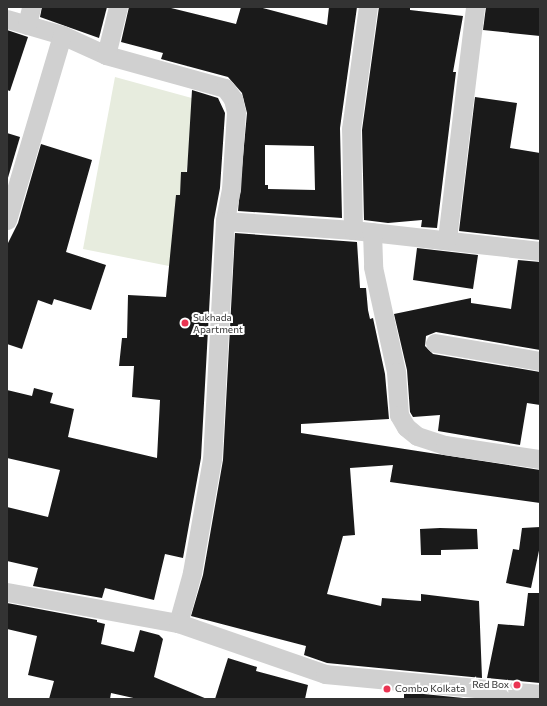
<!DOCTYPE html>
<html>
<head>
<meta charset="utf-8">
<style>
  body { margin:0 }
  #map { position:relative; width:547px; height:706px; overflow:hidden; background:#fff; font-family:Commissioner,sans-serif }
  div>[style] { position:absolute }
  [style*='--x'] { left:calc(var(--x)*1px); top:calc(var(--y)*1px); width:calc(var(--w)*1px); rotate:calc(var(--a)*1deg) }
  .green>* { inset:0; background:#e7ecde }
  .building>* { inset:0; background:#1a1a1a }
  .minor>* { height:19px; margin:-9.5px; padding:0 9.5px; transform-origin:9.5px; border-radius:9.5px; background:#d0d0d0 }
  .dots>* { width:11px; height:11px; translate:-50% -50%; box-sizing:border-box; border:2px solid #fff; border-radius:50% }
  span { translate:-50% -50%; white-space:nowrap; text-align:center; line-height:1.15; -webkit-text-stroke:4px #fff; paint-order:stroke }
  .poi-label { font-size:10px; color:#333 }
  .left { translate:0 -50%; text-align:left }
  .right { translate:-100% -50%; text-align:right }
  .frame { position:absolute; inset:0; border:8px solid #333; pointer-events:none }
</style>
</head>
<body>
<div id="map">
  <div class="green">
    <i style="clip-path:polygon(115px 77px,199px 100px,169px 266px,83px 249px)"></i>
  </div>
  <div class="building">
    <i style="clip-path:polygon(42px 7px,107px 7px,99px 38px,40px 17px)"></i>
    <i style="clip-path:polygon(evenodd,129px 7px,167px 7px,236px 24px,241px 7px,259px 7px,327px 25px,329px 7px,357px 7px,340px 128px,342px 218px,238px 211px,247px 113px,242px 93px,228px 77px,161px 59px,163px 53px,121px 42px,129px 7px,265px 145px,314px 146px,315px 190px,268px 189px,268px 185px,265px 185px,265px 145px)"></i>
    <i style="clip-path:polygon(379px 7px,410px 7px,410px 10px,463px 16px,453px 72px,456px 72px,437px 228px,421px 227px,422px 220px,388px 223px,364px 220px,362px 130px)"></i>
    <i style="clip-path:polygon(486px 7px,540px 7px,540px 36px,483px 30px)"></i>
    <i style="clip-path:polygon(7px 30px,28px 37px,10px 91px,7px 90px)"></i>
    <i style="clip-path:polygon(192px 90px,218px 98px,225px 113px,220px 188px,214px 220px,201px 458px,183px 558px,165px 554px,154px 600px,105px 588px,102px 598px,33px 586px,38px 568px,7px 561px,7px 507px,48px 517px,60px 470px,7px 458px,7px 390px,32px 396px,34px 388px,53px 393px,50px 403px,74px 409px,68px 437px,157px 458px,160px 400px,132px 397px,134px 366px,119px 366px,122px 338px,127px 338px,128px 295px,166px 297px,176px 195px,180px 195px,181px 172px,187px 172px)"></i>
    <i style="clip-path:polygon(475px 97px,517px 103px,510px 148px,540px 153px,540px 240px,459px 231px)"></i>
    <i style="clip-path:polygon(7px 133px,20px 137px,7px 181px)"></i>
    <i style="clip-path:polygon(41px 144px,92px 160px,66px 252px,106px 265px,91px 310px,54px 299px,52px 305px,38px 300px,22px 349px,7px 344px,7px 245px,18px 223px)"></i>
    <i style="clip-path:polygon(235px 233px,357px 242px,360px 288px,366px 288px,368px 310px,370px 319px,373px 318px,385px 374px,389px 419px,301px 424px,301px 433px,540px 470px,540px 503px,390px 482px,393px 465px,350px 468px,355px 535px,343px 536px,327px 594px,381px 606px,382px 598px,421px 601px,421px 594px,479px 601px,482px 678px,327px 663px,304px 655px,306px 646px,191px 616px,203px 575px,223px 460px)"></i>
    <i style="clip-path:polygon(417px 248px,478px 255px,473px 289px,413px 280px)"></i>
    <i style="clip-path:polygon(518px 260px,540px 262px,540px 350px,436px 332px,426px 336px,425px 346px,433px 354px,540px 372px,540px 405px,527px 403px,520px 445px,438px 431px,440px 415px,413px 417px,410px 412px,407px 370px,394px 314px,471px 298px,471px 303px,511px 309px)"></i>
    <i style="clip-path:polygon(540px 527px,540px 546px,531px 588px,506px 583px,513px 549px,519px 550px,522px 528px)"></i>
    <i style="clip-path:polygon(440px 528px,477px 529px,478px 549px,441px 550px,441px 555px,421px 555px,420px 529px)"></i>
    <i style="clip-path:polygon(528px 593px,540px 593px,540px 683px,487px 678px,498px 624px,524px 626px)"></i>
    <i style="clip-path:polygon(7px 603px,97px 620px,97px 622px,105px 624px,101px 644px,134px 652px,140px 630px,159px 635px,163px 639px,154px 677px,207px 699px,138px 699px,111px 693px,110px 699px,49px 699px,54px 681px,28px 675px,37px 636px,7px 629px)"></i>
    <i style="clip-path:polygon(228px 658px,257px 667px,256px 671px,308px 685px,305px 699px,215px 699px)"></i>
    <i style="clip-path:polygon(404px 692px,473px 699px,404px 699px)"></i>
  </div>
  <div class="minor">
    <i style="--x:7;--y:19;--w:57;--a:16.2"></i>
    <i style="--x:62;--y:35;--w:48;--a:24.4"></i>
    <i style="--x:106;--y:55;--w:123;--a:15.5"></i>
    <i style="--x:225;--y:88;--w:14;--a:54"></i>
    <i style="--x:233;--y:99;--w:13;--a:77"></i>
    <i style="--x:236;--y:112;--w:77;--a:93.7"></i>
    <i style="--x:231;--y:189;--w:33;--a:101"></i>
    <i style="--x:225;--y:221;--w:238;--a:93.1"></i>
    <i style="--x:212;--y:459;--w:116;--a:100"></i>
    <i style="--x:192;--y:573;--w:52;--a:105.6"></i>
    <i style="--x:27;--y:25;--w:18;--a:-77"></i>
    <i style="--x:106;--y:55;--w:49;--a:-76"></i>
    <i style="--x:7;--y:220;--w:193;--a:-73.4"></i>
    <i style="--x:225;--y:221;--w:128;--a:4"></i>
    <i style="--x:353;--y:230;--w:188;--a:6.4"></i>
    <i style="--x:353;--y:230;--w:101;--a:-91.1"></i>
    <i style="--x:351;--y:129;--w:123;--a:-82.1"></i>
    <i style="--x:372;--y:232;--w:35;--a:88"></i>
    <i style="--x:373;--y:267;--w:107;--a:77.6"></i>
    <i style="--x:396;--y:372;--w:43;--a:86"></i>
    <i style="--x:399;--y:415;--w:14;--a:60"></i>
    <i style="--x:406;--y:427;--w:14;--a:39"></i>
    <i style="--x:417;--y:436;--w:29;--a:18"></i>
    <i style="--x:445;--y:445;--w:96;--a:8.4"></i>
    <i style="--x:447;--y:239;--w:234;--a:-83.1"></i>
    <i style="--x:435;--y:343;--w:107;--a:9.7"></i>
    <i style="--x:7;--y:592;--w:174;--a:10.3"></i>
    <i style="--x:178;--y:623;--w:156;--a:19.1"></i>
    <i style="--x:325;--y:674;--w:216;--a:5.3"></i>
  </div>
  <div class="dots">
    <i style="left:185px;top:323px;background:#ea3452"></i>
    <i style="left:517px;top:685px;background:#ea3452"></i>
    <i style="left:387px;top:689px;background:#ea3452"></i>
  </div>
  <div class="poi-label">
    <span class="left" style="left:193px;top:323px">Sukhada<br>Apartment</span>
    <span class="right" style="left:509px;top:685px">Red Box</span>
    <span class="left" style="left:395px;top:689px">Combo Kolkata</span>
  </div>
  <div class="frame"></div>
</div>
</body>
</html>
